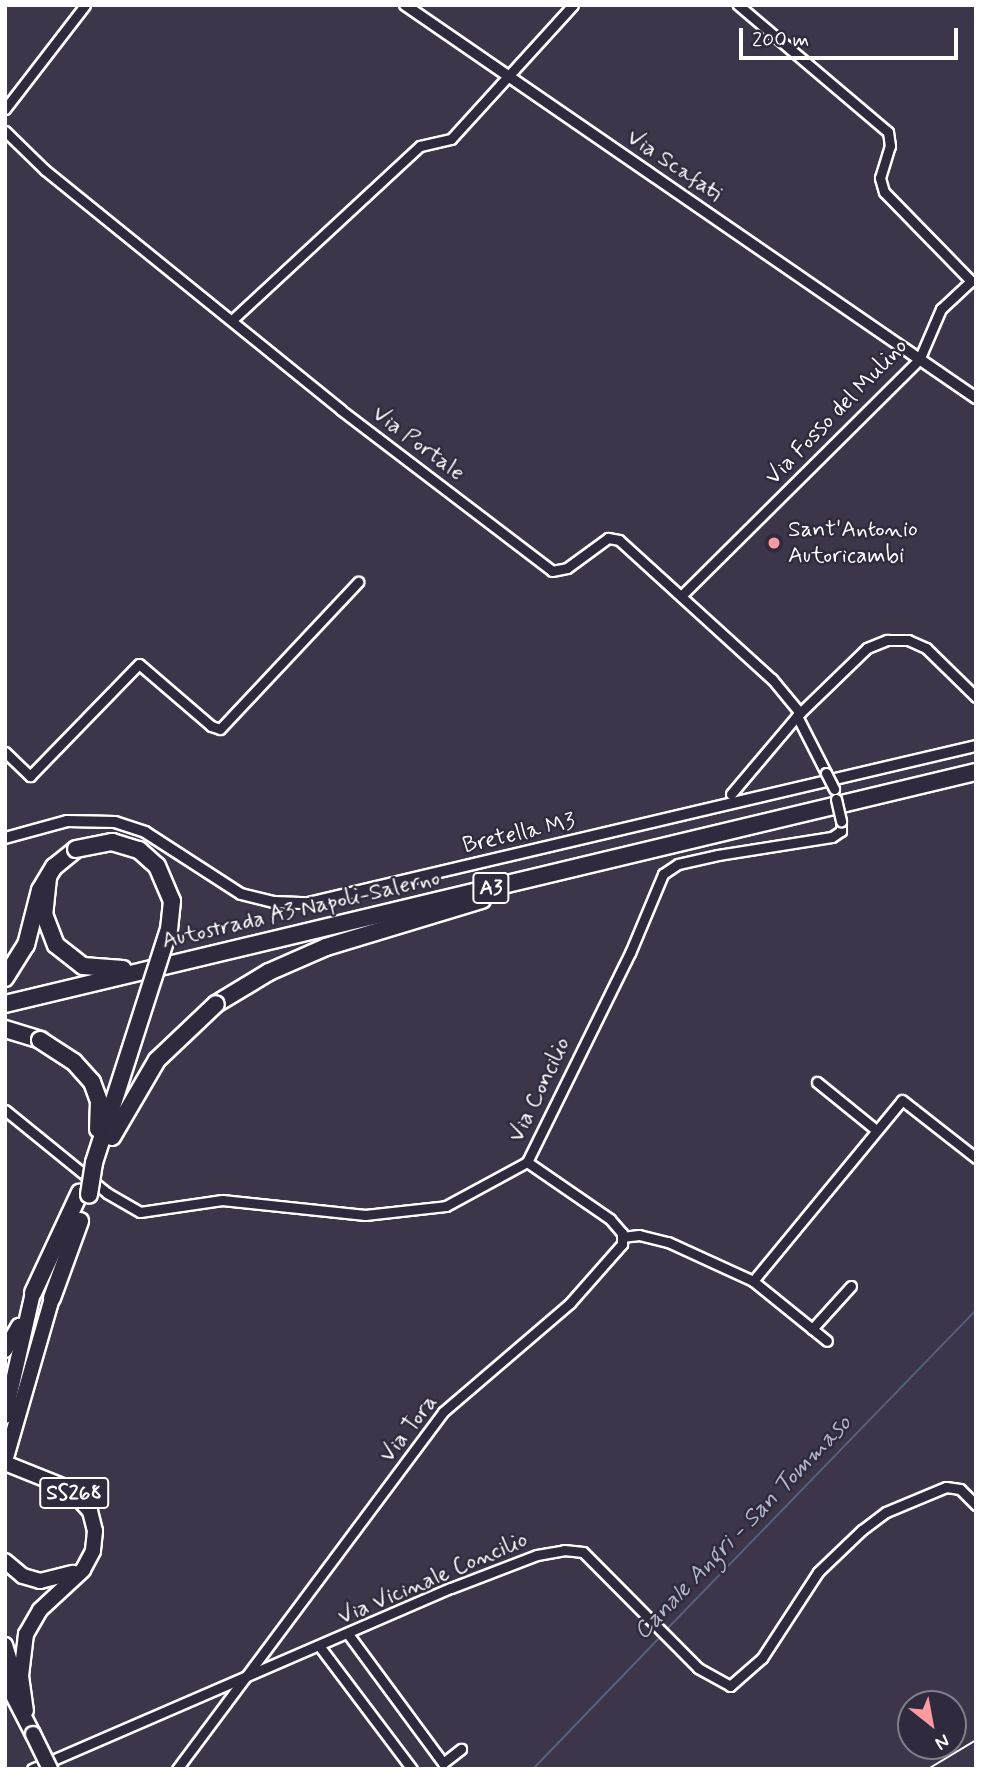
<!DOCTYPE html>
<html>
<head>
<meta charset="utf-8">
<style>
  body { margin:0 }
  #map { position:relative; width:981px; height:1774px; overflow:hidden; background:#3d3549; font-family:Mynerve,sans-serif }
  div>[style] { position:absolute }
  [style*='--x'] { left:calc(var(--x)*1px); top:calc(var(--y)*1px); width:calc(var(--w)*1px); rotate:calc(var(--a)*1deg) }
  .stream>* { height:2px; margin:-1px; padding:0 1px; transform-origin:1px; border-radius:1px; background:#55617e }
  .roads { filter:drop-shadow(2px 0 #fff) drop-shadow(-2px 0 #fff) drop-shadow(0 2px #fff) drop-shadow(0 -2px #fff) }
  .minor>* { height:9px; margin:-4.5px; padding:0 4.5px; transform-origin:4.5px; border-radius:4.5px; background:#2f2a3d }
  .tertiary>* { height:10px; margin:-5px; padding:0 5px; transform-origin:5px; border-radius:5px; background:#2f2a3d }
  .trunk>* { height:14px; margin:-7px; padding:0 7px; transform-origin:7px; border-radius:7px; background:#2f2a3d }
  .motorway>* { height:16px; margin:-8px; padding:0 8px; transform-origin:8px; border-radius:8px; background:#2f2a3d }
  .rail>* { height:2px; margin:-1px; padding:0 1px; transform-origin:1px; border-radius:1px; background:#fff }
  .bridges { filter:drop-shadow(2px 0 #fff) drop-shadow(-2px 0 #fff) drop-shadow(0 2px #fff) drop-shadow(0 -2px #fff) }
  .minor-bridge>* { height:9px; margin:-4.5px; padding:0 4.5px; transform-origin:4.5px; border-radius:4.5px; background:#2f2a3d }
  .trunk-bridge>* { height:14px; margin:-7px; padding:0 7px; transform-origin:7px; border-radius:7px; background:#2f2a3d }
  .motorway-bridge>* { height:16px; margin:-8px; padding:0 8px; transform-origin:8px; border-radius:8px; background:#2f2a3d }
  .dots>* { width:19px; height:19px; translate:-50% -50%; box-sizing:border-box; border:4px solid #2f2a3d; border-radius:50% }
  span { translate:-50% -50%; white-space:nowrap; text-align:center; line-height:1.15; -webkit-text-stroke:5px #2f2a3d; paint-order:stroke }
  .shield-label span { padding:2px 5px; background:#2f2a3d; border:2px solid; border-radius:5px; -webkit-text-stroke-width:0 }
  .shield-label { font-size:21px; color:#fff; font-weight:700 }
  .street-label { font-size:23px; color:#fff }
  .poi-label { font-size:23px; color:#fff }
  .left { translate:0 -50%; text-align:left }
  .water-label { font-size:24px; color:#b2b8c5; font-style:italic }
  .frame { position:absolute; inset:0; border:7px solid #fff; pointer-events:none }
  .north { position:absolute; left:897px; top:1690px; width:70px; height:70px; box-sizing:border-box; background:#2f2a3d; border:2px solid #827f8b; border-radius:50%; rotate:149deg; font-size:19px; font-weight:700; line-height:28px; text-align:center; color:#fff }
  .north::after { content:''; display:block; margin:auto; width:24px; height:32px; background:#ff9aa2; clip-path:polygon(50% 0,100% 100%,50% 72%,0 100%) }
  .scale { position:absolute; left:739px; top:28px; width:219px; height:32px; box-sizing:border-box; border:4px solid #fff; border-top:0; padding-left:9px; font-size:21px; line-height:24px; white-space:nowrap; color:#fff; -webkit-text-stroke:5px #2f2a3d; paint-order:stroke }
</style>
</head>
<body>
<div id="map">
  <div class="stream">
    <i style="--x:971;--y:276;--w:6;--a:-39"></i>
    <i style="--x:667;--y:1629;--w:444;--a:-45.9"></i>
    <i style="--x:533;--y:1769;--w:185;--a:-46.1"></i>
  </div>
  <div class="roads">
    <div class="minor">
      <i style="--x:5;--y:109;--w:131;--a:-52.4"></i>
      <i style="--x:5;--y:131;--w:56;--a:44.3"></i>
      <i style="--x:45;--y:170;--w:381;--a:39"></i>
      <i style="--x:341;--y:410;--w:265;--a:37.3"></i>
      <i style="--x:552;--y:571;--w:15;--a:-11"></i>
      <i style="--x:567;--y:568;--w:51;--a:-36.2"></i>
      <i style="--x:608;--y:538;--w:11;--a:10"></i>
      <i style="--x:619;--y:540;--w:207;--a:42.3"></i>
      <i style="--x:772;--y:679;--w:44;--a:50.5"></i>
      <i style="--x:800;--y:713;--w:4;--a:135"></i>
      <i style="--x:797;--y:716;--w:64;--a:63"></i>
      <i style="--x:232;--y:320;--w:256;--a:-42.8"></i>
      <i style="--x:420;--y:146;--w:32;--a:-13"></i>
      <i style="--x:451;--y:139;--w:181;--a:-47.7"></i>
      <i style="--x:681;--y:596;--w:335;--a:-44.8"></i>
      <i style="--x:919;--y:360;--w:56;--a:-66.7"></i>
      <i style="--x:941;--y:309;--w:41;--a:-43"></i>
      <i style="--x:971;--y:281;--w:124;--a:-134.3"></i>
      <i style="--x:884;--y:192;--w:15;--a:-106"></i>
      <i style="--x:880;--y:178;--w:34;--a:-73"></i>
      <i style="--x:890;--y:146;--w:14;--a:-98"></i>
      <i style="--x:888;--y:132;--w:197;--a:-139.7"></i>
      <i style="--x:800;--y:713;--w:93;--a:-44.1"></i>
      <i style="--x:867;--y:648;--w:22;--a:-22"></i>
      <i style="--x:887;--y:640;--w:21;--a:0"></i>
      <i style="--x:908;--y:640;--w:20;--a:24"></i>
      <i style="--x:926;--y:648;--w:70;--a:44.4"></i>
      <i style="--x:5;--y:752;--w:35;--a:44"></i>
      <i style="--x:30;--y:776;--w:156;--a:-45.8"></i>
      <i style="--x:139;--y:664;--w:95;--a:40.7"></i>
      <i style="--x:211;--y:726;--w:9;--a:18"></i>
      <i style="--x:220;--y:729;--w:202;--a:-46.8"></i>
      <i style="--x:731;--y:794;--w:102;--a:-49.8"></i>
      <i style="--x:817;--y:1082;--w:76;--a:39.1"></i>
      <i style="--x:5;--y:1110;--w:132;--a:39.1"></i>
      <i style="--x:107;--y:1193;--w:38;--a:30"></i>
      <i style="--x:140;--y:1212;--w:83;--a:-8.3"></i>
      <i style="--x:222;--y:1200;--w:144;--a:6"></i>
      <i style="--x:365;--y:1215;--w:81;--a:-6.3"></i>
      <i style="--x:446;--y:1206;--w:92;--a:-28.5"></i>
      <i style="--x:527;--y:1162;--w:233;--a:-63.8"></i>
      <i style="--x:630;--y:953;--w:86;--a:-67.3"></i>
      <i style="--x:663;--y:874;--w:18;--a:-34"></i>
      <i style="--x:678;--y:864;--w:41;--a:-12.7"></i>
      <i style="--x:718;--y:855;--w:115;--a:-9"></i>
      <i style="--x:832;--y:837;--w:11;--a:-34"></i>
      <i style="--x:841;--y:831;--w:10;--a:-90"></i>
      <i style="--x:622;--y:1237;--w:17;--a:-7"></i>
      <i style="--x:639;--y:1235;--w:30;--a:14"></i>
      <i style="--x:668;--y:1242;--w:94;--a:24.6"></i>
      <i style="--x:753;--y:1281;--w:95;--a:39"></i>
      <i style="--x:753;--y:1281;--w:234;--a:-50.5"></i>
      <i style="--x:902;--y:1100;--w:94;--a:38.1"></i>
      <i style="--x:812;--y:1329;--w:58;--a:-47.8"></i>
      <i style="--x:348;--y:1634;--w:160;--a:53.6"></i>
      <i style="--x:443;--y:1763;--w:23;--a:-38"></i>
      <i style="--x:320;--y:1647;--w:153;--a:53"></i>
      <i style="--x:32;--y:1769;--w:456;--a:-23.4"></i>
      <i style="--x:451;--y:1588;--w:92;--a:-21"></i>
      <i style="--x:537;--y:1555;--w:27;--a:-10"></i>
      <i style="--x:564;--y:1550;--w:19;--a:6"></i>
      <i style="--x:583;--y:1552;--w:163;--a:45.2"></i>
      <i style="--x:698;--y:1668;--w:37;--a:29"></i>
      <i style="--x:730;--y:1686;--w:43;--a:-41.2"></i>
      <i style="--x:762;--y:1658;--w:103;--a:-56.9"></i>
      <i style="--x:818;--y:1572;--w:61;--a:-43.7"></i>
      <i style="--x:862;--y:1530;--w:30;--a:-37"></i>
      <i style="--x:886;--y:1512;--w:65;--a:-22.6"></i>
      <i style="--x:946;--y:1487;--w:14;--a:8"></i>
      <i style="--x:960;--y:1489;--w:23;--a:45"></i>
      <i style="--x:177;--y:1769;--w:445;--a:-53.3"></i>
      <i style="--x:443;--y:1412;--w:167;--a:-40.6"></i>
      <i style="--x:570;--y:1303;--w:79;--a:-48.6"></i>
      <i style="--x:622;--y:1244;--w:11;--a:-90"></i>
      <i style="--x:622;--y:1233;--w:18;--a:-131"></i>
      <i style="--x:610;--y:1219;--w:101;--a:-145.5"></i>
    </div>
    <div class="tertiary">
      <i style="--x:405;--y:5;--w:693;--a:34.54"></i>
      <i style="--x:5;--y:838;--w:64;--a:-15.3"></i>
      <i style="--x:67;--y:821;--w:48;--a:1.2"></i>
      <i style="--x:115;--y:822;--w:32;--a:18"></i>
      <i style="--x:145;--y:832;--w:114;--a:32.9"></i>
      <i style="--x:241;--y:894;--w:34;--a:14"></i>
      <i style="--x:274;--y:902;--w:34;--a:2"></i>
      <i style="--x:308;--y:903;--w:686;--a:-13.23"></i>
    </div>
    <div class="trunk">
      <i style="--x:5;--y:1350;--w:28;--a:-60"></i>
      <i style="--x:5;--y:1416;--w:126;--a:-77.2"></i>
      <i style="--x:5;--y:1461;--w:170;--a:-73.9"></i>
      <i style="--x:5;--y:1463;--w:70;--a:21.8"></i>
      <i style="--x:70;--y:1489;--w:30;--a:48"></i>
      <i style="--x:90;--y:1511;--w:21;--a:76"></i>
      <i style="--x:95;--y:1531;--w:20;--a:96"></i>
      <i style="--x:93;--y:1551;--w:21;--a:118"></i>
      <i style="--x:83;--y:1570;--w:59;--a:137.1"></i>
      <i style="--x:40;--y:1610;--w:28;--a:120"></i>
      <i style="--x:26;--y:1634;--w:42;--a:96.8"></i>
      <i style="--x:21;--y:1676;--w:35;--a:82"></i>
      <i style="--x:5;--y:1561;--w:23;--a:40"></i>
      <i style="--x:23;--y:1576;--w:18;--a:16"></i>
      <i style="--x:40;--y:1581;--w:34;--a:-14"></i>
      <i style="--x:5;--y:1645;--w:38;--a:73"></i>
      <i style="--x:5;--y:1680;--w:61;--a:62.6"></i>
    </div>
    <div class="motorway">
      <i style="--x:48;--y:878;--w:36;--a:96"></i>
      <i style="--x:44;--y:914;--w:33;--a:69"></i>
      <i style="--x:56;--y:945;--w:34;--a:38"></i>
      <i style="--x:83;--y:966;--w:40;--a:4.3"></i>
      <i style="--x:5;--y:978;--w:39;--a:-58"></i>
      <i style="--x:26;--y:945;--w:57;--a:-75.7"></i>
      <i style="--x:40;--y:890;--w:27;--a:-59"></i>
      <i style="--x:54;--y:867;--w:28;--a:-39"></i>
      <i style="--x:5;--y:1004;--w:998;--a:-13.44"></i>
      <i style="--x:216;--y:1004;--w:62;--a:-31.1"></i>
      <i style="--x:269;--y:972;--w:62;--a:-23.7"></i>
      <i style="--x:326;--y:947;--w:163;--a:-16.8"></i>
      <i style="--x:5;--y:1029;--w:37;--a:17"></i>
      <i style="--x:33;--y:1293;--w:111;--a:-65"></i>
      <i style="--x:52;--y:1298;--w:82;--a:-70"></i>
    </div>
  </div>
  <div class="rail">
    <i style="--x:928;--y:1769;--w:56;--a:-31.1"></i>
  </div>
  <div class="bridges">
    <div class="minor-bridge">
      <i style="--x:826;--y:773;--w:18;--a:63"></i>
      <i style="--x:836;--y:799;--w:23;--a:77"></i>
    </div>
    <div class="trunk-bridge">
      <i style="--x:33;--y:1734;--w:39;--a:64"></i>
    </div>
    <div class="motorway-bridge">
      <i style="--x:76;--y:849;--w:37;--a:-11"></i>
      <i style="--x:112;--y:842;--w:28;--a:17"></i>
      <i style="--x:139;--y:850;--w:24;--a:42"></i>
      <i style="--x:157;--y:866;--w:38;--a:67"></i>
      <i style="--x:172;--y:901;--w:28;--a:96"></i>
      <i style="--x:169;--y:929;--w:246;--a:107.8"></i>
      <i style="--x:94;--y:1163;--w:32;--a:99"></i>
      <i style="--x:40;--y:1040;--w:40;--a:32.9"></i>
      <i style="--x:74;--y:1062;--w:27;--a:48"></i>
      <i style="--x:92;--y:1082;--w:20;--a:70"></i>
      <i style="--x:99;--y:1101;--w:28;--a:92"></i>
      <i style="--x:112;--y:1137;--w:89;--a:-59.7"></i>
      <i style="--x:157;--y:1060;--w:81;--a:-43.5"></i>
    </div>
  </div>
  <div class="dots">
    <i style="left:774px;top:543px;background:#ff9aa2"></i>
  </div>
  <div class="shield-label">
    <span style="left:491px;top:888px">A3</span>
    <span style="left:74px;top:1493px">SS268</span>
  </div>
  <div class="street-label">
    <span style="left:674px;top:166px;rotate:34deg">Via Scafati</span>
    <span style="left:837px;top:412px;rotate:-46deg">Via Fosso del Mulino</span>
    <span style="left:418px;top:444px;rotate:37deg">Via Portale</span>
    <span style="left:519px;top:834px;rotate:-13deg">Bretella M3</span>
    <span style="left:301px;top:910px;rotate:-13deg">Autostrada A3 Napoli-Salerno</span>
    <span style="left:540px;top:1090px;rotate:-64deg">Via Concilio</span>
    <span style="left:409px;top:1429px;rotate:-52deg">Via Tora</span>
    <span style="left:433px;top:1579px;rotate:-23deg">Via Vicinale Concilio</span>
  </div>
  <div class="poi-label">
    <span class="left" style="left:788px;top:543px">Sant'Antonio<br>Autoricambi</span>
  </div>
  <div class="water-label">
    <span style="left:743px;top:1528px;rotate:-46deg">Canale Angri - San Tommaso</span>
  </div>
  <div class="frame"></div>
  <div class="north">N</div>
  <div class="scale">200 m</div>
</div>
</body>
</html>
